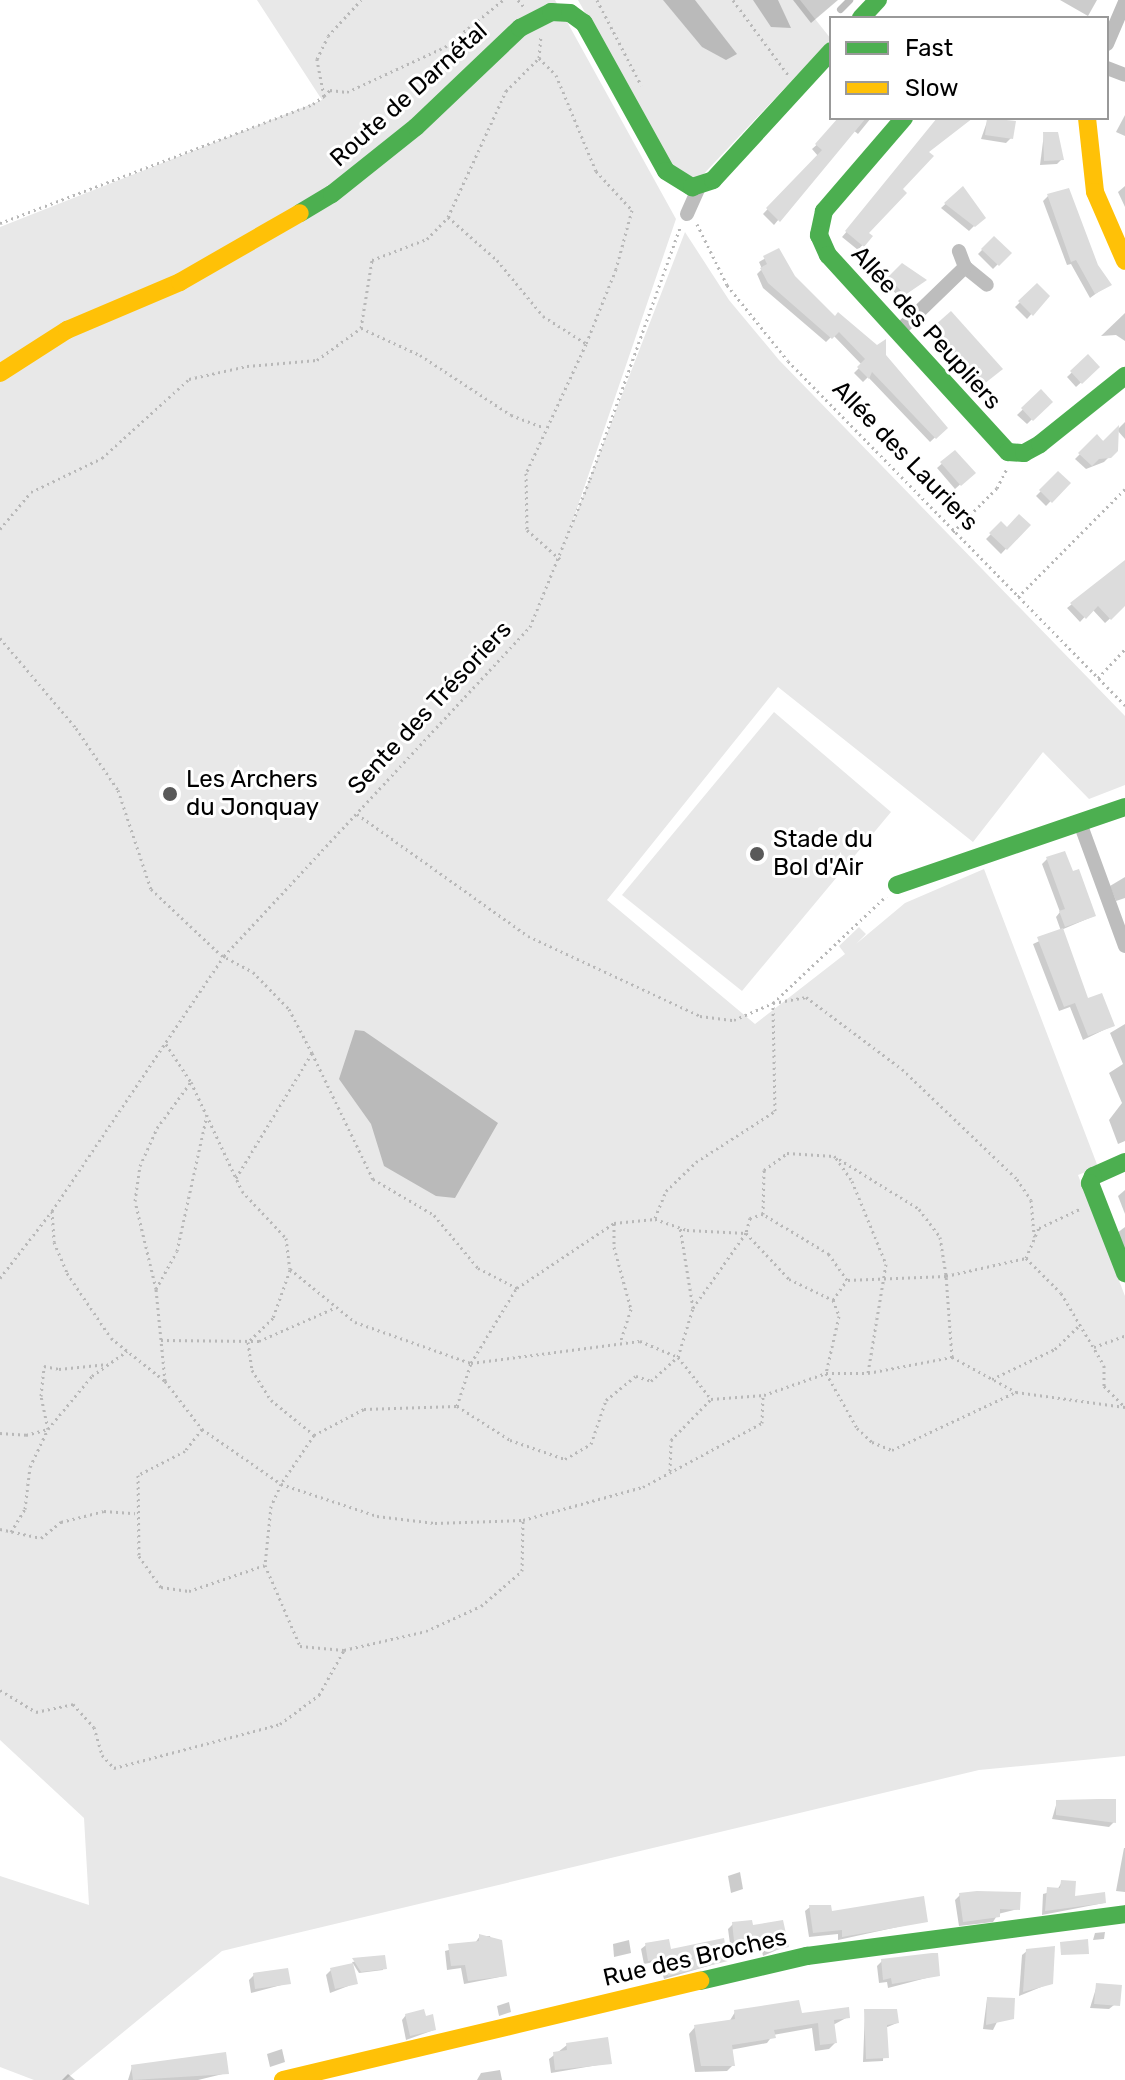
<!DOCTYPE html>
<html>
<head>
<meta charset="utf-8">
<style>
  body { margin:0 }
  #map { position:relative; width:1125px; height:2080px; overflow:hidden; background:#fff; font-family:Rubik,sans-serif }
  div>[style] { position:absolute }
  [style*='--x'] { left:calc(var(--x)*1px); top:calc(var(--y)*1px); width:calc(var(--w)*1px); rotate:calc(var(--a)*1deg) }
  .green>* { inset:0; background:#e8e8e8 }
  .water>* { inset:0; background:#bababa }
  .shadow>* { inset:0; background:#0003 }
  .building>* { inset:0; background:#dcdcdc }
  .path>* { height:3px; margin-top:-1.5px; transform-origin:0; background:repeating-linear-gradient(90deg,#b8b8b8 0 2px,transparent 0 6px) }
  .lane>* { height:7px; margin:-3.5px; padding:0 3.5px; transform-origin:3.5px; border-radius:3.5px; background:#bdbdbd }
  .street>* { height:14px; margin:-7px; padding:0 7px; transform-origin:7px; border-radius:7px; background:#bdbdbd }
  .fast>* { height:18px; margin:-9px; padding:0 9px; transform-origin:9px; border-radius:9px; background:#4caf50 }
  .slow>* { height:18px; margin:-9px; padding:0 9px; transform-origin:9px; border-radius:9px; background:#ffc107 }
  .dots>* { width:22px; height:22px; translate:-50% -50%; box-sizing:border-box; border:4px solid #fff; border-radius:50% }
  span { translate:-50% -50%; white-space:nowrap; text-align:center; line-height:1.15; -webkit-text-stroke:6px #fff; paint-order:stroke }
  .street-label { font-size:24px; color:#000 }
  .poi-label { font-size:24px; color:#000 }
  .left { translate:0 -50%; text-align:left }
  .legend { position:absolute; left:829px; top:16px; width:280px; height:104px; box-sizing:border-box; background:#fff; border:2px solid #999; margin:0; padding:10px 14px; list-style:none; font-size:24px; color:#000 }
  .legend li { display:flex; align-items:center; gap:16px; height:40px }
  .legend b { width:40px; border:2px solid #999 }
</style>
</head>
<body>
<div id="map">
  <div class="green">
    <i style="clip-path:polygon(257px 0,555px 0,676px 219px,570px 529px,685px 232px,729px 300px,779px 360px,1125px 716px,1125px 785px,1089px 799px,1043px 752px,973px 842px,778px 687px,607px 900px,755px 1024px,845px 954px,839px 946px,859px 927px,866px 934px,856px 944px,905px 903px,984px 869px,1098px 1167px,1078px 1175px,1125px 1296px,1125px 1756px,979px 1770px,222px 1951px,65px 2080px,34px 2080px,0 2067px,0 1876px,89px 1905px,84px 1818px,0 1740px,0 227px,322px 100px)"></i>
    <i style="clip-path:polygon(578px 0,800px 0,831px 39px,698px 180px,676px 172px)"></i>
    <i style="clip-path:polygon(774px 712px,891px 812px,742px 991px,622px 895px)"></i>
  </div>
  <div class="water">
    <i style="clip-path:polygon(663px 0,695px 0,737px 54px,726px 60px,702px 47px)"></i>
    <i style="clip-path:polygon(753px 0,778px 0,791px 28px,771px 27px)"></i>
    <i style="clip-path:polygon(355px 1030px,364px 1031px,498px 1123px,455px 1198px,436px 1196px,384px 1166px,371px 1124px,339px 1079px)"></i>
  </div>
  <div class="shadow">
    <i style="clip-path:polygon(793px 0,838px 0,811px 23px)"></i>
    <i style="clip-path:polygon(1060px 0,1097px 0,1088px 16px)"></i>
    <i style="clip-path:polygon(1125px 115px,1125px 136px,1116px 132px)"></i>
    <i style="clip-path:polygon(847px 118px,871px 118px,858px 134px,853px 130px,774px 225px,763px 214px,818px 156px,812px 149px)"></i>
    <i style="clip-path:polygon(953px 118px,866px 233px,870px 237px,858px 250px,842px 237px,945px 119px)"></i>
    <i style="clip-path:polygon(988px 119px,1011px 138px,1006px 143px,981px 139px)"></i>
    <i style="clip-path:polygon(1044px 134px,1061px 160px,1057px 164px,1040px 165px)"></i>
    <i style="clip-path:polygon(1125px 186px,1125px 207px,1118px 192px)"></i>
    <i style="clip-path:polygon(962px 189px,983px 217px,969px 231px,941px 208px)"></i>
    <i style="clip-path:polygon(1048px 196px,1109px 284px,1090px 298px,1071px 264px,1067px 265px,1043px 201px)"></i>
    <i style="clip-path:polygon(994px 238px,1009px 253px,993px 269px,978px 254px)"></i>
    <i style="clip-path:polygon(778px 251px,793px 277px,835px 318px,884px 355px,945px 428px,930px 442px,868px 377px,863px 382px,854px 373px,862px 365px,833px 335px,826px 342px,763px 288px,757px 274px,762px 269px,759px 262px)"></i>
    <i style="clip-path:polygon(902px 266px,920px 284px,900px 298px,885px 282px)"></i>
    <i style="clip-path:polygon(1037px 286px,1047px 296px,1027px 319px,1015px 307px)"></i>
    <i style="clip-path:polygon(951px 313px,996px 373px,979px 387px,931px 332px)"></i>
    <i style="clip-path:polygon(1125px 313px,1125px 341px,1116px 335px,1101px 336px)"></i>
    <i style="clip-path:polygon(1088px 357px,1098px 367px,1076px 387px,1067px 377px)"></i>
    <i style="clip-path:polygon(1041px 392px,1050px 402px,1027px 424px,1017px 415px)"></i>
    <i style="clip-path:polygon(1125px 422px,1125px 439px,1117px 430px)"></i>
    <i style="clip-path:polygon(1097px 437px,1116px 450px,1104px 462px,1086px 469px,1075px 459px)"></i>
    <i style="clip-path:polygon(954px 453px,973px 473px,955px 489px,937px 468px)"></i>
    <i style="clip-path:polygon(1058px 474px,1068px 483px,1046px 506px,1036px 496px)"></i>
    <i style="clip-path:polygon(1001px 524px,1007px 529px,1028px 525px,1001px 554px,986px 539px)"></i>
    <i style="clip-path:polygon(1125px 562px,1125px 605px,1105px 623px,1092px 609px,1080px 622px,1067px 608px)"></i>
    <i style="clip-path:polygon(1047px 859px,1094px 916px,1061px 930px,1087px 1001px,1112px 1026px,1083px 1040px,1070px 1007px,1059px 1011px,1033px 944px,1061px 931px,1056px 917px,1060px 912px,1042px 864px)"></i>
    <i style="clip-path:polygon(1125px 877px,1125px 898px,1116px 901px,1110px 886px)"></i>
    <i style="clip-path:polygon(1125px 1024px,1125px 1141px,1118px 1144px,1109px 1120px,1122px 1103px,1109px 1073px,1123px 1064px,1110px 1033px)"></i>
    <i style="clip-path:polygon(1125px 1190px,1125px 1214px,1118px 1196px)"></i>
    <i style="clip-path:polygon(1125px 1227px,1125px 1257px,1117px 1233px)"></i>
    <i style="clip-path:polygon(1057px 1802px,1114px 1822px,1109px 1827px,1052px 1819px)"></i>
    <i style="clip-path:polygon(1124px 1848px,1125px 1848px,1125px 1892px,1116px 1891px)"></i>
    <i style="clip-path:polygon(740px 1872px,743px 1889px,731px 1893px,728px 1876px)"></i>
    <i style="clip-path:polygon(1062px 1882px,1073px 1899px,1104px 1903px,1042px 1915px,1043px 1894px,1057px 1890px)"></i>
    <i style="clip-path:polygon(960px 1895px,1018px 1909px,998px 1914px,993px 1922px,959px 1926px,955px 1900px)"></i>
    <i style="clip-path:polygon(810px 1907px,830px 1914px,925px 1921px,838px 1940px,838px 1934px,809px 1937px,805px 1911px)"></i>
    <i style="clip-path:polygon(733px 1924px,751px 1927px,786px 1946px,763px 1956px,760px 1941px,730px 1944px,728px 1929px)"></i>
    <i style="clip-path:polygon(1105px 1932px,1104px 1939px,1093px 1940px,1095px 1933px)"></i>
    <i style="clip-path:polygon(480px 1936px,490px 1936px,505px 1976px,464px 1984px,461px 1968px,447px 1970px,445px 1951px,475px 1943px)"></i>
    <i style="clip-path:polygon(629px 1940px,631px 1953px,614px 1957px,613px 1944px)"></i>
    <i style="clip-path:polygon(646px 1945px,670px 1951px,725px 1961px,664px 1979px,659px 1961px,644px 1964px,641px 1949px)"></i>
    <i style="clip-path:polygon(1027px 1951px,1051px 1983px,1019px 1996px,1022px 1955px)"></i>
    <i style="clip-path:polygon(383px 1958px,383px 1970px,359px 1973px,352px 1962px)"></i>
    <i style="clip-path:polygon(882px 1961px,938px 1975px,888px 1988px,887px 1982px,879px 1983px,877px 1966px)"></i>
    <i style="clip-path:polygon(331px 1970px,356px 1983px,330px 1993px,326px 1975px)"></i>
    <i style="clip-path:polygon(254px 1975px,289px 1983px,251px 1993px,249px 1980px)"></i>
    <i style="clip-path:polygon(1097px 1985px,1114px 2005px,1109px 2009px,1090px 2008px)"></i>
    <i style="clip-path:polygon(987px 1999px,1012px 2018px,997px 2022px,993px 2030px,983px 2029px)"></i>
    <i style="clip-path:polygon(509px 2002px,511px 2012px,499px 2016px,497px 2006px)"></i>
    <i style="clip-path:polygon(865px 2011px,897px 2023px,885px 2028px,883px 2061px,863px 2062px)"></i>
    <i style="clip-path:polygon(735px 2012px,800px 2015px,848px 2017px,833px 2025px,835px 2043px,829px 2049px,815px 2051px,812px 2028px,773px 2035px,767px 2043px,730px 2050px,733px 2065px,727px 2071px,695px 2072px,689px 2034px,695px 2027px,729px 2022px)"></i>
    <i style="clip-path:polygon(406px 2015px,424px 2018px,434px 2030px,406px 2040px,402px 2020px)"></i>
    <i style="clip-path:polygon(567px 2045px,610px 2063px,551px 2073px,549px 2059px)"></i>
    <i style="clip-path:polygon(282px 2049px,285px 2062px,270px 2067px,267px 2054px)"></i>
    <i style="clip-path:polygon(132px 2067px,227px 2073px,198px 2080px,128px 2080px)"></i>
    <i style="clip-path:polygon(500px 2070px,502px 2080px,477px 2080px,481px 2073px)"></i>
    <i style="clip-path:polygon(68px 2074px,75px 2080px,62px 2080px)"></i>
  </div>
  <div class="building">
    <i style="clip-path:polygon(838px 118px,866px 118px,780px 222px,766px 208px,822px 150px,815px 144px)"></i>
    <i style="clip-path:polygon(937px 118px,973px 118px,929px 152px,934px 156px,903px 189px,907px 193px,869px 233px,873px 236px,864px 247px,845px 231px)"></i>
    <i style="clip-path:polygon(987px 118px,1016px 121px,1013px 139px,985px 135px)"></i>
    <i style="clip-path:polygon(1043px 132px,1058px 132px,1064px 160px,1044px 161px)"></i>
    <i style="clip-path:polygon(963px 186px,986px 218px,975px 227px,944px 203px)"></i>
    <i style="clip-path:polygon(1069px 188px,1098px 265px,1112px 285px,1095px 294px,1076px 260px,1071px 262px,1047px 194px)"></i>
    <i style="clip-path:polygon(994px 236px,1012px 253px,999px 266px,981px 249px)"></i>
    <i style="clip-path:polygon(779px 248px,795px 276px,835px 316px,838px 312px,877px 345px,886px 339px,886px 355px,948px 428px,936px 439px,872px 372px,869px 379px,857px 367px,865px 359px,839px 332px,832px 339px,768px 283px,760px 268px,767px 264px,763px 256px)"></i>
    <i style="clip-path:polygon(902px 263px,927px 280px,905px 295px,888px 277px)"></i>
    <i style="clip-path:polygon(1037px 283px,1050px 296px,1033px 316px,1018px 301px)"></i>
    <i style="clip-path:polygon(951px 311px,1003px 369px,984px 384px,934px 326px)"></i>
    <i style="clip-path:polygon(1088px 354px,1100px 367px,1082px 384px,1070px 371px)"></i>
    <i style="clip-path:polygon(1041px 389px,1053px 402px,1033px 421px,1021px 408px)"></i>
    <i style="clip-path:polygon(1119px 425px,1118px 451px,1111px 458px,1099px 459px,1092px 466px,1078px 453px,1097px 434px,1103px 441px)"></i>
    <i style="clip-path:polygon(955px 450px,976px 473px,961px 486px,940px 462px)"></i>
    <i style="clip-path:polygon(1058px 471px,1071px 483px,1052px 503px,1039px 490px)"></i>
    <i style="clip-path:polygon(1019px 514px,1031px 525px,1007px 550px,989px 533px,1001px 521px,1007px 527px)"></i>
    <i style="clip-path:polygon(1125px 560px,1125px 606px,1111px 620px,1098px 606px,1086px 619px,1070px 603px)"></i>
    <i style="clip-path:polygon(1065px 851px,1073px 871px,1079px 869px,1096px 916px,1065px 927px,1059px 911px,1065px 909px,1046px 857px)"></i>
    <i style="clip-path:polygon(1063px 928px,1088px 998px,1102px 993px,1115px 1026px,1088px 1036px,1075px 1003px,1064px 1007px,1037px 937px)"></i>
    <i style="clip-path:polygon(1099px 1799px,1116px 1799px,1116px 1823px,1056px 1815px,1056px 1800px)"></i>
    <i style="clip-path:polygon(1061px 1880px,1076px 1881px,1075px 1896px,1105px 1892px,1106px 1903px,1045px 1911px,1047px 1887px,1060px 1888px)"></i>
    <i style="clip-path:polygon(977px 1891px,1021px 1892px,1020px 1910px,1000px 1909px,1000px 1917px,963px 1922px,959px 1893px)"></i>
    <i style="clip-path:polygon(924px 1896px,928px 1922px,842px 1937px,842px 1930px,813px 1933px,809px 1905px,831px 1905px,832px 1911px)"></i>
    <i style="clip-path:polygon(752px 1920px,753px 1925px,783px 1920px,789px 1947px,767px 1952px,764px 1937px,734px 1941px,732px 1922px)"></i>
    <i style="clip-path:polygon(479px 1934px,502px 1940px,507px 1976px,468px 1981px,465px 1965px,451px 1966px,448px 1944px,479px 1941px)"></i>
    <i style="clip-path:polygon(724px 1938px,728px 1961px,668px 1976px,664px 1958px,648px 1961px,645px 1943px,669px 1939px,671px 1949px)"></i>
    <i style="clip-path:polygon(1088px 1939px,1089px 1954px,1061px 1955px,1060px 1942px)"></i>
    <i style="clip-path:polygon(1055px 1946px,1053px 1984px,1023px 1992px,1026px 1949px)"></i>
    <i style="clip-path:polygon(932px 1953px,938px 1953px,940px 1976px,892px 1984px,891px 1978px,883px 1980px,881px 1959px)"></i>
    <i style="clip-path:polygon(385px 1955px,387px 1969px,361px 1972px,352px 1958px)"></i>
    <i style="clip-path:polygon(353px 1963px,358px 1984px,335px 1989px,330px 1968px)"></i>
    <i style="clip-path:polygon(288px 1968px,291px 1984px,255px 1989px,253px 1973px)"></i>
    <i style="clip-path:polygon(1096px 1983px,1122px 1985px,1120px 2006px,1094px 2004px)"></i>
    <i style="clip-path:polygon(987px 1997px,1015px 1998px,1014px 2019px,986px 2025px)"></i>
    <i style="clip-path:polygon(799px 2000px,802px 2013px,849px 2007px,850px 2018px,834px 2020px,837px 2043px,820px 2045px,818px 2023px,774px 2030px,776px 2038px,732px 2045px,735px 2066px,701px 2066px,694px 2025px,735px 2019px,734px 2010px)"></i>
    <i style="clip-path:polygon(424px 2009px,426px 2016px,433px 2014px,436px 2030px,410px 2036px,405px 2014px)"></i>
    <i style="clip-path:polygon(864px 2009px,897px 2009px,899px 2023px,887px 2025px,889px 2058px,866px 2059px)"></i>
    <i style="clip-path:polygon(608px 2037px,612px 2064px,555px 2070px,553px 2052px,567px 2050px,566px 2043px)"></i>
    <i style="clip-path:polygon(226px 2052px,229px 2074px,133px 2080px,131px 2065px)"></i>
  </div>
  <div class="path">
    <i style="--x:518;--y:0;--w:9;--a:49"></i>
    <i style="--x:597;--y:0;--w:96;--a:62.6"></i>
    <i style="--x:733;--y:0;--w:93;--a:53.7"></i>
    <i style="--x:539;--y:58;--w:24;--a:45"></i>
    <i style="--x:556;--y:75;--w:104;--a:67.4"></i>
    <i style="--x:596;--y:171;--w:53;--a:47.3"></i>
    <i style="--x:632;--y:210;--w:61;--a:105.2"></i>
    <i style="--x:616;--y:269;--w:81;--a:111.8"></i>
    <i style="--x:586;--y:344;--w:142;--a:114.9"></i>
    <i style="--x:526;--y:473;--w:57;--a:89"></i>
    <i style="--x:527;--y:530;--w:44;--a:41.3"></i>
    <i style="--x:324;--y:96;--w:8;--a:-45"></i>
    <i style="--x:330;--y:90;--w:17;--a:7"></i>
    <i style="--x:347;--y:92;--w:108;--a:-24.7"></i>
    <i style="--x:445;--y:47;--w:75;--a:-39"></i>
    <i style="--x:448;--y:217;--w:65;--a:41.3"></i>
    <i style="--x:497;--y:260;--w:72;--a:50.6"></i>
    <i style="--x:543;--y:316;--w:50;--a:32.7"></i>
    <i style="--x:0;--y:223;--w:335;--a:-20.8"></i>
    <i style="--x:313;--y:104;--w:14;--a:-36"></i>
    <i style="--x:324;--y:96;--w:38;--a:-101"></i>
    <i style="--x:317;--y:59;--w:25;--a:-64"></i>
    <i style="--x:328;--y:36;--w:49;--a:-47.5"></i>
    <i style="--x:697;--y:224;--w:68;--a:63.8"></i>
    <i style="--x:727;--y:285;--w:97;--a:51.2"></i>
    <i style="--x:788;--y:361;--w:482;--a:45.6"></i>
    <i style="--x:361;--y:328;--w:65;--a:24.6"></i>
    <i style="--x:420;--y:355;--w:109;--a:33.4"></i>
    <i style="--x:511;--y:415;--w:34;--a:21"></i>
    <i style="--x:0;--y:529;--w:48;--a:-50"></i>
    <i style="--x:31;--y:492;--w:79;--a:-25.6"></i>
    <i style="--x:102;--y:458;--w:118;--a:-42.2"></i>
    <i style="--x:189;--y:379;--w:59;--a:-12.6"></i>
    <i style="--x:247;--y:366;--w:70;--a:-4.9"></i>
    <i style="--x:317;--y:360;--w:54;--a:-36"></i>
    <i style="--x:361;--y:328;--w:69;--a:-80.8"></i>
    <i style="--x:372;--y:260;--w:59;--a:-20.9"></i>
    <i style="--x:427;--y:239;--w:30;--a:-46"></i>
    <i style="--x:448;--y:217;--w:139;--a:-65.3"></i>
    <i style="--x:506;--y:91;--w:47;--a:-45"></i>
    <i style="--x:539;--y:58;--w:22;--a:-85"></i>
    <i style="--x:953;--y:532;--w:62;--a:-45"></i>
    <i style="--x:997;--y:488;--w:22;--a:-63"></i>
    <i style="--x:1018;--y:597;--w:152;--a:-45.3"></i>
    <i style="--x:0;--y:638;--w:118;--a:49.8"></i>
    <i style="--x:76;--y:728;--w:75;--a:55.9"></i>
    <i style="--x:118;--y:790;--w:104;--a:71.6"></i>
    <i style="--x:151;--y:889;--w:96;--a:43.3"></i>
    <i style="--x:221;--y:955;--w:36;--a:28"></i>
    <i style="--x:253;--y:972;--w:52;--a:45.8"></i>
    <i style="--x:289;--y:1009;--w:50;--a:62.4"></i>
    <i style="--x:1098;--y:678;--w:40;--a:-47"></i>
    <i style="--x:357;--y:814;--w:210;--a:35.5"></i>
    <i style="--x:528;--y:936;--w:190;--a:24.9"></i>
    <i style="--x:700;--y:1016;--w:34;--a:7"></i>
    <i style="--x:734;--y:1020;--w:43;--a:-23.6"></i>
    <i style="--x:773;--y:1003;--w:34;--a:-10"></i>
    <i style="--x:806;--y:997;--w:120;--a:36.9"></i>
    <i style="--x:902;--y:1069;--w:159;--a:43.7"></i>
    <i style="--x:1017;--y:1179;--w:25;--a:56"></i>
    <i style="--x:1031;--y:1200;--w:37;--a:85"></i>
    <i style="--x:166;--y:1044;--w:45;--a:56.7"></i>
    <i style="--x:191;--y:1082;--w:120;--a:64.9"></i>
    <i style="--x:242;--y:1191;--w:64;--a:46.9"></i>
    <i style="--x:286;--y:1238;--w:31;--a:83"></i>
    <i style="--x:290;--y:1269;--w:84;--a:39.2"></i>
    <i style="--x:355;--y:1322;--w:123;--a:19.5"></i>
    <i style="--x:471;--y:1363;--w:170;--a:-7.4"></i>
    <i style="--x:640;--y:1341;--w:41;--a:22.8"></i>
    <i style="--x:678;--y:1357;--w:53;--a:51.8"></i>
    <i style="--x:711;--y:1399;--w:53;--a:-4.3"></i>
    <i style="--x:764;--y:1395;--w:66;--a:-19.5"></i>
    <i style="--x:826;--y:1373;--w:42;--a:0"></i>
    <i style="--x:868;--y:1373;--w:86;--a:-10.8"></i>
    <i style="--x:952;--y:1357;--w:81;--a:-94.2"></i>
    <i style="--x:946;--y:1276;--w:82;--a:-12.7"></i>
    <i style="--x:1026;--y:1258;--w:49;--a:45"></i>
    <i style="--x:1061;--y:1293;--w:84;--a:59.2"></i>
    <i style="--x:1104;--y:1365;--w:21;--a:90"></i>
    <i style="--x:1104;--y:1386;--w:30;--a:45"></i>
    <i style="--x:836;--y:1158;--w:28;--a:55"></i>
    <i style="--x:852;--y:1181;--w:90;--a:67.7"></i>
    <i style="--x:886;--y:1264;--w:110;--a:99.4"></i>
    <i style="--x:236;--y:1178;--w:146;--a:-58.7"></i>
    <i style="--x:312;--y:1053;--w:140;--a:64.2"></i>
    <i style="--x:373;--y:1179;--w:71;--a:30.5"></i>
    <i style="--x:434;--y:1215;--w:69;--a:50.3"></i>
    <i style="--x:478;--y:1268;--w:44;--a:27.1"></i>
    <i style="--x:517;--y:1288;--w:117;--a:-33.8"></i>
    <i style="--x:614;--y:1223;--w:41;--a:-5.6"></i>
    <i style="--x:655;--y:1219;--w:34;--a:19"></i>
    <i style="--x:687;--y:1230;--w:59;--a:2.9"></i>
    <i style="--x:52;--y:1211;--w:31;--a:86"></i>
    <i style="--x:54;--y:1242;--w:34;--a:67"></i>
    <i style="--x:67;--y:1273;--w:78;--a:55.9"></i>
    <i style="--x:111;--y:1338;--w:69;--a:38.5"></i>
    <i style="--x:165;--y:1381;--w:61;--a:52.4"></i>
    <i style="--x:202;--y:1429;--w:96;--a:34.8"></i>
    <i style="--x:281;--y:1484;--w:24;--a:114"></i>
    <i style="--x:271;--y:1506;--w:59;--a:95.8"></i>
    <i style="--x:265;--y:1565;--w:88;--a:66.6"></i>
    <i style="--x:300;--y:1646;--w:44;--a:5.2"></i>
    <i style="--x:344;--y:1650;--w:84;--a:-13"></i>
    <i style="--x:426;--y:1631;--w:60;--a:-24.4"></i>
    <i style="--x:481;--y:1606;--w:54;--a:-40.5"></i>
    <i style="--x:522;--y:1571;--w:51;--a:-88.9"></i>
    <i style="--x:523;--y:1520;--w:124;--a:-15.4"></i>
    <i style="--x:643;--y:1487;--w:135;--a:-28.3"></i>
    <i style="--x:762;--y:1423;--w:26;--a:-88"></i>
    <i style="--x:763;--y:1214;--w:44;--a:-88.7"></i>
    <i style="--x:764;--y:1170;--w:29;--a:-36"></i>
    <i style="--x:787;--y:1153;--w:47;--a:3.7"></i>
    <i style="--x:834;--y:1156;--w:100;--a:31.9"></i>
    <i style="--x:919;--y:1209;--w:35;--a:53"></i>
    <i style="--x:940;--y:1237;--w:39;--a:81"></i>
    <i style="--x:946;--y:1276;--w:99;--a:177.7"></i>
    <i style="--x:847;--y:1280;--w:32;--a:-125"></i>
    <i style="--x:829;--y:1254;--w:77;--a:-148.8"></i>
    <i style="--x:763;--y:1214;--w:14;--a:163"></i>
    <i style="--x:750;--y:1218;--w:16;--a:105"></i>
    <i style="--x:746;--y:1233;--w:63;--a:46.9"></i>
    <i style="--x:789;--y:1279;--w:49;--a:25.5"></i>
    <i style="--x:833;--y:1300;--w:24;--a:-55"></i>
    <i style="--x:655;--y:1218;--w:29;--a:-68"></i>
    <i style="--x:666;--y:1191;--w:42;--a:-44"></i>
    <i style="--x:696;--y:1162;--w:94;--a:-32.8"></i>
    <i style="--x:775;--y:1111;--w:108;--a:-91.1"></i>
    <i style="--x:773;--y:1003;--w:156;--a:-43.4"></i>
    <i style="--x:614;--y:1223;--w:24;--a:90"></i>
    <i style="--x:614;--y:1247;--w:64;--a:74.7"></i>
    <i style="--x:631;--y:1309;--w:33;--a:108"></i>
    <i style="--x:1026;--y:1258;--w:33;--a:-67"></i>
    <i style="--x:1039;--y:1228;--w:47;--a:-24.9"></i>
    <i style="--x:290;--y:1270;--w:51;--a:109.5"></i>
    <i style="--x:273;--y:1318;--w:35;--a:136"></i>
    <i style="--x:248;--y:1342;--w:28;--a:82"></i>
    <i style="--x:252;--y:1370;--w:36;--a:58"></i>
    <i style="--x:271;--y:1400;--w:55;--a:39.1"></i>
    <i style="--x:314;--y:1435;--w:56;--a:-27.5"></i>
    <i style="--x:364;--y:1409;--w:93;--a:-1.8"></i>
    <i style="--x:457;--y:1406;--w:63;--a:32.7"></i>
    <i style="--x:510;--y:1440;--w:58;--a:19.1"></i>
    <i style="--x:565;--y:1459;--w:30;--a:-30"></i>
    <i style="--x:591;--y:1444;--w:46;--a:-71.2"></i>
    <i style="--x:606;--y:1400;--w:38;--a:-39"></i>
    <i style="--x:636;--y:1376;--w:16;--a:18"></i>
    <i style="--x:651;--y:1381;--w:36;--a:-42"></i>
    <i style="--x:678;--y:1357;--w:51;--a:-73"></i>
    <i style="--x:693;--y:1308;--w:82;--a:-99.1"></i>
    <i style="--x:0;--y:1278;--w:85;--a:-52.2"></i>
    <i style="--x:52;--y:1211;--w:308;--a:-56"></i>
    <i style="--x:224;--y:956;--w:449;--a:-47.1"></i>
    <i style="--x:530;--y:627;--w:160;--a:-67.9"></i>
    <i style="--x:590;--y:479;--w:267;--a:-70.3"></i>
    <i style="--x:156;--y:1289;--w:43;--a:-61.1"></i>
    <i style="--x:177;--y:1251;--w:140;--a:-77.6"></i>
    <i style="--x:833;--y:1300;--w:17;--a:69"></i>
    <i style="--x:839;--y:1316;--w:58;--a:102.8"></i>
    <i style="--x:826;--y:1373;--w:63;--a:60.6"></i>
    <i style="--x:857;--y:1428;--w:21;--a:43"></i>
    <i style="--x:872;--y:1442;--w:22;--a:22"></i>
    <i style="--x:892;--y:1450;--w:137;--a:-25.1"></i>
    <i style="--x:693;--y:1308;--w:92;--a:-54.8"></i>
    <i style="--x:161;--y:1340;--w:98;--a:0.6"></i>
    <i style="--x:259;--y:1341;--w:82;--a:-23.7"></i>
    <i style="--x:1094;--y:1347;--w:33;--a:-20"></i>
    <i style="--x:952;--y:1357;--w:73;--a:28.7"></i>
    <i style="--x:1016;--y:1392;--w:110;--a:7.8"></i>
    <i style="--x:992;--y:1379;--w:70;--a:-25.5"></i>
    <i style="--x:1055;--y:1349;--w:35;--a:-44"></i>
    <i style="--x:165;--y:1381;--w:92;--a:-95.6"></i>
    <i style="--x:156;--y:1289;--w:90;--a:-103.4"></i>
    <i style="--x:135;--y:1201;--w:35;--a:-82"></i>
    <i style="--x:140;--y:1166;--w:42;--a:-65.9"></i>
    <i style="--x:157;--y:1128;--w:56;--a:-53.7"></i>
    <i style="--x:457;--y:1406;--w:45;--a:-72"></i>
    <i style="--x:471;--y:1363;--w:87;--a:-58.7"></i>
    <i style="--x:202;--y:1429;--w:28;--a:128"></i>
    <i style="--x:185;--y:1451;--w:53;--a:152.9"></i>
    <i style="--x:138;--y:1475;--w:81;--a:89.3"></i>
    <i style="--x:139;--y:1556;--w:38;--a:55"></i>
    <i style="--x:161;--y:1587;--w:28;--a:8"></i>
    <i style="--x:189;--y:1591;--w:80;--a:-18.9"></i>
    <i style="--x:0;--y:1433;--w:26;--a:4"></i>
    <i style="--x:26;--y:1435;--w:23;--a:-15"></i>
    <i style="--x:48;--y:1429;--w:69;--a:-50.3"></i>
    <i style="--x:92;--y:1376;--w:43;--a:-35.5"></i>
    <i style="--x:314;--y:1435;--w:59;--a:124"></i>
    <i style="--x:281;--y:1484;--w:101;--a:18.4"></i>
    <i style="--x:377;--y:1516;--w:58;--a:6.9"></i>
    <i style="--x:435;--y:1523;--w:88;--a:-2"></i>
    <i style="--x:670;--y:1471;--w:31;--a:-88"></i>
    <i style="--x:671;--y:1440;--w:57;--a:-45.7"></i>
    <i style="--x:0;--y:1529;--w:42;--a:12.4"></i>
    <i style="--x:41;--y:1538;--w:26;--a:-39"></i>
    <i style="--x:61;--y:1522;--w:44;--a:-14.3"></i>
    <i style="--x:104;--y:1511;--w:31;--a:4"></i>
    <i style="--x:11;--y:1532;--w:27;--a:-59"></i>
    <i style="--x:25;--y:1509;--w:42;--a:-83.2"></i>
    <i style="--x:30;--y:1467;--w:42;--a:-64.7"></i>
    <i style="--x:48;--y:1429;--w:34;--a:-102"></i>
    <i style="--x:41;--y:1396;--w:30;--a:-84"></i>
    <i style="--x:44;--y:1366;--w:15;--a:11"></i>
    <i style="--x:59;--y:1369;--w:49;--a:-5.8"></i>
    <i style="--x:0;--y:1690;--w:42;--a:31.4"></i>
    <i style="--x:36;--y:1712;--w:38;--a:-12"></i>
    <i style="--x:73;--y:1704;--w:31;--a:48"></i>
    <i style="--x:94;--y:1727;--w:29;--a:74"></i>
    <i style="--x:102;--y:1755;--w:18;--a:47"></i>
    <i style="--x:114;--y:1768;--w:172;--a:-14.8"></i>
    <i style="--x:280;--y:1724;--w:49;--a:-36.6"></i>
    <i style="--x:319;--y:1695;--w:51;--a:-60.9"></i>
  </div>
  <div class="lane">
    <i style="--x:840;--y:9;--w:13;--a:-45"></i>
  </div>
  <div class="street">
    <i style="--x:1107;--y:44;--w:46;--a:-66.8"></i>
    <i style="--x:1107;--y:68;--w:19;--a:21"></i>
    <i style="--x:687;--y:214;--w:30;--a:-66"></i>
    <i style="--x:965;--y:267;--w:28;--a:39"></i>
    <i style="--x:900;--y:330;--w:91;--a:-44.1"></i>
    <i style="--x:965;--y:267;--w:17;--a:-111"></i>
    <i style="--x:1080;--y:823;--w:131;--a:69.9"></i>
  </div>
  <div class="fast">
    <i style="--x:861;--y:18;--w:25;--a:-47"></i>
    <i style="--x:904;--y:118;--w:123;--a:130.7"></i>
    <i style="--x:824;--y:211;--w:25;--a:102"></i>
    <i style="--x:819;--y:235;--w:22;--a:66"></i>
    <i style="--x:828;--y:255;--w:267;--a:47.6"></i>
    <i style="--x:1008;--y:452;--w:16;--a:4"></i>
    <i style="--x:1024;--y:453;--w:18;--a:-29"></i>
    <i style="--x:1040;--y:444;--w:109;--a:-38.7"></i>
    <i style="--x:300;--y:213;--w:37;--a:-31"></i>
    <i style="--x:332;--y:194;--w:107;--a:-38.6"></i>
    <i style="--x:416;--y:127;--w:144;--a:-43.6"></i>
    <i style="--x:520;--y:28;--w:35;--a:-27"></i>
    <i style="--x:551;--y:12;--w:19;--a:3"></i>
    <i style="--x:570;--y:13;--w:17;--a:36"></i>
    <i style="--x:584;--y:23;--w:169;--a:61"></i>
    <i style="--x:666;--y:171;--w:31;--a:32"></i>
    <i style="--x:692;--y:187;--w:22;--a:-18"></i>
    <i style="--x:713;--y:180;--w:175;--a:-47.5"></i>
    <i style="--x:897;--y:885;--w:241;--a:-18.9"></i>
    <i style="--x:1125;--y:1162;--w:35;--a:156"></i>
    <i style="--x:1093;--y:1176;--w:8;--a:113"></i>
    <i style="--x:1090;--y:1183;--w:97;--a:68.7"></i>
    <i style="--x:700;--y:1981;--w:110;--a:-13.2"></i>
    <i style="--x:807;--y:1956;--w:321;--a:-7.5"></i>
  </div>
  <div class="slow">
    <i style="--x:1087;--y:118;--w:74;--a:83.8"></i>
    <i style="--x:1095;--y:192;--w:75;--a:66.5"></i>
    <i style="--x:0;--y:373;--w:80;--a:-32.7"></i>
    <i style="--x:67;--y:330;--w:123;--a:-23"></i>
    <i style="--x:180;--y:282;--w:138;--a:-29.9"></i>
    <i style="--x:283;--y:2080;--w:429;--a:-13.4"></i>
  </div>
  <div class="dots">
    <i style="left:170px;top:794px;background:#595959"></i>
    <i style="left:757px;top:854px;background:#595959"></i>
  </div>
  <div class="street-label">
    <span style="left:409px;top:95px;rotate:-42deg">Route de Darnétal</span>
    <span style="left:926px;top:328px;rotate:48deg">Allée des Peupliers</span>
    <span style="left:905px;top:456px;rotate:46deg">Allée des Lauriers</span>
    <span style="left:430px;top:708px;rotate:-47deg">Sente des Trésoriers</span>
    <span style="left:695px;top:1958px;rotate:-13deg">Rue des Broches</span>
  </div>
  <div class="poi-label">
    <span class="left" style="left:186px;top:794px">Les Archers<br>du Jonquay</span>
    <span class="left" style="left:773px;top:854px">Stade du<br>Bol d'Air</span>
  </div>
  <ul class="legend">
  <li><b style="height:10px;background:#4caf50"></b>Fast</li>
  <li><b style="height:10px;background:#ffc107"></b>Slow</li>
  </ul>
</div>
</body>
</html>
